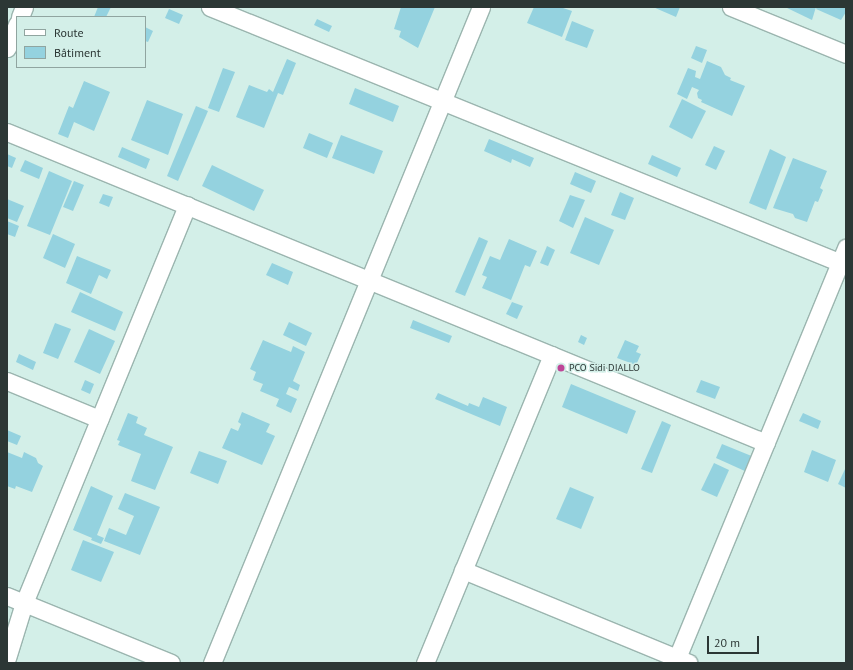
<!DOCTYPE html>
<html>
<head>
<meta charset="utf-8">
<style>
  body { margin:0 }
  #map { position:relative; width:853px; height:670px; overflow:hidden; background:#d3efe8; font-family:"PT Sans",sans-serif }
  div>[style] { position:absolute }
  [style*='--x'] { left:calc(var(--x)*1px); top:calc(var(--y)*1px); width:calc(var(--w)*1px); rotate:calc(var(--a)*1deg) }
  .building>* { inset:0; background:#94d2df }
  .roads { filter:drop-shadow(1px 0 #9bb5af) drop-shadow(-1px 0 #9bb5af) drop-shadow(0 1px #9bb5af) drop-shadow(0 -1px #9bb5af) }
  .street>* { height:17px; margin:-8.5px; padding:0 8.5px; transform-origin:8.5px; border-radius:8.5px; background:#fff }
  .dots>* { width:11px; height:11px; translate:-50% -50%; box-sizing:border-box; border:2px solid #d3efe8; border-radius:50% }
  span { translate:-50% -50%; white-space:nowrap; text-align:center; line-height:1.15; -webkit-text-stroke:3px #d3efe8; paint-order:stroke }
  .poi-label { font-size:10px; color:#2c3735 }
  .left { translate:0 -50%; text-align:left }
  .frame { position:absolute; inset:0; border:8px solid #2c3735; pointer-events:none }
  .legend { position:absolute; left:16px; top:16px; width:130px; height:52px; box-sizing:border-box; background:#d3efe8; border:1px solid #90a5a0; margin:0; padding:5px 7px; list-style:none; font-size:12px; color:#2c3735 }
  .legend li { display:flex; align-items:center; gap:8px; height:20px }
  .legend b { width:20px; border:1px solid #90a5a0 }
  .scale { position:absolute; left:707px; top:636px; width:52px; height:18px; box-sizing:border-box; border:2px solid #2c3735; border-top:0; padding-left:5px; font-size:12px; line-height:14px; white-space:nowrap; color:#2c3735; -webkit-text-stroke:3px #d3efe8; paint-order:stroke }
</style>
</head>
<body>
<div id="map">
  <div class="building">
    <i style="clip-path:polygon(98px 7px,111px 7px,106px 17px,94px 17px)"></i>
    <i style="clip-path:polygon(401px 7px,435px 7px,418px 48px,399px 37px,401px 31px,394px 29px)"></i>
    <i style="clip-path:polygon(534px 7px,560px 7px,572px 11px,562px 37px,527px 23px)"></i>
    <i style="clip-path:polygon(653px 7px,680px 7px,676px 17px)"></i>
    <i style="clip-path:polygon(785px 7px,816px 7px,812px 20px)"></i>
    <i style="clip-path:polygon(817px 7px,846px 7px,846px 12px,841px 20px,816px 9px)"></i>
    <i style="clip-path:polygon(169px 9px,183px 15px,179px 24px,165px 18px)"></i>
    <i style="clip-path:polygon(317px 19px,332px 26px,329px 32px,314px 25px)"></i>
    <i style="clip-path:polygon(572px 21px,594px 30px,587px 48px,565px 40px)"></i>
    <i style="clip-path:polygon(145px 27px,153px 31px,148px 42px,145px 41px)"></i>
    <i style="clip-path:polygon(696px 46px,707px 50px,702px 63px,691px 58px)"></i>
    <i style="clip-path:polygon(287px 59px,296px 63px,283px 95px,278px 93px,264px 128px,236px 117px,249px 85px,267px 92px,269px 89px,273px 92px)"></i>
    <i style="clip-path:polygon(707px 61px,721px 67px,725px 75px,731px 78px,730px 80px,745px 86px,732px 116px,701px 102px,702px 100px,698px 98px,697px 93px,699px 90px,692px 87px,687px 99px,677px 94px,688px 68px,696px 71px,695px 77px,700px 79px)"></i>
    <i style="clip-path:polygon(223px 68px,235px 72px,219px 112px,208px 108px)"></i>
    <i style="clip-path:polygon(84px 81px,110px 92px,94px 131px,74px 122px,68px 138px,58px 134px,69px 106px,73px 108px)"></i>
    <i style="clip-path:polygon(355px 88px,399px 106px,393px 122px,349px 104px)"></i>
    <i style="clip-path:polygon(682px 99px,706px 111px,692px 139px,669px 127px)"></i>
    <i style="clip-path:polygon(147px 100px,183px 114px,168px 155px,131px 140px)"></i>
    <i style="clip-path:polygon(196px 106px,208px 111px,178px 181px,167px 176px)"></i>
    <i style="clip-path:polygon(309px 133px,333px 143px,327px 158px,303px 148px)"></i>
    <i style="clip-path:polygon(341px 135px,383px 151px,374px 174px,332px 158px)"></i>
    <i style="clip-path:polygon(489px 139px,534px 158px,530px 167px,512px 159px,511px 163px,484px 151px)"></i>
    <i style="clip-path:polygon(714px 146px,725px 151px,716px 170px,705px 165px)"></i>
    <i style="clip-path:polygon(122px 147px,150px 159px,146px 169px,118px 157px)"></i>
    <i style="clip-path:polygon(770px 149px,786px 157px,766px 210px,749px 203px)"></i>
    <i style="clip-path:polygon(7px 154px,16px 158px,12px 168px,7px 166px)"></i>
    <i style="clip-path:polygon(652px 155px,681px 168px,677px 177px,648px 164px)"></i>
    <i style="clip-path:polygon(793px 158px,827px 171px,820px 188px,823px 190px,818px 202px,815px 201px,807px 222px,795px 218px,793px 214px,773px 208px)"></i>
    <i style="clip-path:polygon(25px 160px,43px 168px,39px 179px,20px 171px)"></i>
    <i style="clip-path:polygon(212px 165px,264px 190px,254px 211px,202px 186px)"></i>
    <i style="clip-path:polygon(49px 171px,72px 181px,50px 235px,27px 226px)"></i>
    <i style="clip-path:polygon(575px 172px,596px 181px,591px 193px,570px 184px)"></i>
    <i style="clip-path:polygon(74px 181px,84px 185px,73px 211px,63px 207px)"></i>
    <i style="clip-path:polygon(620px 192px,634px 198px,625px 220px,611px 215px)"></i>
    <i style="clip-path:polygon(103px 194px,113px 197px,109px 207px,99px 203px)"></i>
    <i style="clip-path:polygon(570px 195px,585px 200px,573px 228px,559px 221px)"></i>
    <i style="clip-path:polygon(7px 199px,24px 206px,17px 222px,7px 218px)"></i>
    <i style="clip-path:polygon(585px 217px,614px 230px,599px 265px,570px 253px)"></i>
    <i style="clip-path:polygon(7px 221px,19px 226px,15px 237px,7px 234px)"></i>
    <i style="clip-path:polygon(53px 234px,75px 244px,65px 268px,43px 258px)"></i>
    <i style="clip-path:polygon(479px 237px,488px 241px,465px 296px,455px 292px)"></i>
    <i style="clip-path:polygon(509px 239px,537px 251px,530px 267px,525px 265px,511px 300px,482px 288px,487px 277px,482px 275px,490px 256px,500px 260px)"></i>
    <i style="clip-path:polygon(547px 246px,555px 250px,548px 266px,540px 263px)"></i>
    <i style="clip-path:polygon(77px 256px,111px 270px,107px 279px,99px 275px,91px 294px,66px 283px)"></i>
    <i style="clip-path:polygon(272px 263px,293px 272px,288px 285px,266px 275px)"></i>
    <i style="clip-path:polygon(80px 292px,123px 312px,115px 331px,71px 312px)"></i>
    <i style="clip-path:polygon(512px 302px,523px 306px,517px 319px,506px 314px)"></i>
    <i style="clip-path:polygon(413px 320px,452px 336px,449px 343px,410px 328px)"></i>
    <i style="clip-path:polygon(289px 322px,312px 333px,306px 346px,283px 335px)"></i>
    <i style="clip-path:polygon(55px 323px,71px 329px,58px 359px,43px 353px)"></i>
    <i style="clip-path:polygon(89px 329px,115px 341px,100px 374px,74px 362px)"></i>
    <i style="clip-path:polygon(581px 335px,587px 338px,584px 345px,578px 342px)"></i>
    <i style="clip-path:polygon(263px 340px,291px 352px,293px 346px,305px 352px,293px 381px,300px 385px,298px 391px,289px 387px,286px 394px,297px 399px,291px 413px,276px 406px,279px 399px,260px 391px,263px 384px,253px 380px,256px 372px,250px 369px)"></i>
    <i style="clip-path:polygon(625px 340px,639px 346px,636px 352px,641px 354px,636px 365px,617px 358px)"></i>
    <i style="clip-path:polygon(19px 354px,36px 362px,33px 370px,16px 362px)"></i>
    <i style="clip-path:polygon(85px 380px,94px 384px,90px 394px,81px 390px)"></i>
    <i style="clip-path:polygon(701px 380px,720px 387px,715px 399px,696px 392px)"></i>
    <i style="clip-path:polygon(571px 384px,636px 411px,627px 434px,562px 407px)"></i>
    <i style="clip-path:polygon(438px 393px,468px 406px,469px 403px,479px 407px,483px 397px,507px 407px,500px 426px,435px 399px)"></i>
    <i style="clip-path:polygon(242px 412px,270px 424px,266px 432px,275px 436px,262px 465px,222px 448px,231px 428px,238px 431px,241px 424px,238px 422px)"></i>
    <i style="clip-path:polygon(128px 413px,138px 417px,136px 423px,147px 428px,144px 435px,173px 447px,155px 490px,131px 481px,141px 454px,118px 445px,120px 441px,117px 440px)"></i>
    <i style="clip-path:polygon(803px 413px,821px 421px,818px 429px,799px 421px)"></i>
    <i style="clip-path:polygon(662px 421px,671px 425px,652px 473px,641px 469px)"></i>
    <i style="clip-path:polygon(7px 430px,21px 436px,17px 445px,7px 441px)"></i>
    <i style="clip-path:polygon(722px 444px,754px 457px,747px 472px,716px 458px)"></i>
    <i style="clip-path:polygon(812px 450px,836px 460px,828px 482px,804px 472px)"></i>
    <i style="clip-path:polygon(199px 451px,227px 461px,218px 484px,190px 473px)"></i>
    <i style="clip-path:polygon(7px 452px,22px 458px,24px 452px,36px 458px,38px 463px,43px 466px,32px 492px,16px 486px,15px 489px,7px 486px)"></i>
    <i style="clip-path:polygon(714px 463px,729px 470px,717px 497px,701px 490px)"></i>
    <i style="clip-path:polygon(846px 467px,846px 488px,838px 484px)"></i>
    <i style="clip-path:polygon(91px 486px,113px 496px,97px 535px,104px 538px,101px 544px,91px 540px,92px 538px,73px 530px)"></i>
    <i style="clip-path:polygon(570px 487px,594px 497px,581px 529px,556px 519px)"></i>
    <i style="clip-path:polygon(125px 493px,160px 507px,140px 555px,104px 541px,109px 528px,126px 535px,134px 516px,118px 509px)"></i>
    <i style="clip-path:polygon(83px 540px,114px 552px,101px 582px,71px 570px)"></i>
  </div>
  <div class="roads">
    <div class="street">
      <i style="--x:210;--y:7;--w:686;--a:22.08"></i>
      <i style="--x:731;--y:7;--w:124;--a:22.2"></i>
      <i style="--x:20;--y:17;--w:11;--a:-68"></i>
      <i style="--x:7;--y:48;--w:26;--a:-67"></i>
      <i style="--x:7;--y:132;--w:820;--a:22.28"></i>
      <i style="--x:7;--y:381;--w:100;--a:22.4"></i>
      <i style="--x:463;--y:570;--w:244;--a:22.4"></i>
      <i style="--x:7;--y:596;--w:177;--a:22.2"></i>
      <i style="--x:7;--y:658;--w:58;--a:-72.8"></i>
      <i style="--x:24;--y:603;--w:430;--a:-67.7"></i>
      <i style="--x:677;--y:658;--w:444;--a:-67.6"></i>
      <i style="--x:212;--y:663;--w:709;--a:-67.7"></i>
      <i style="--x:425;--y:663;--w:333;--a:-67.6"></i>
    </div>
  </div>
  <div class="dots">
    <i style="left:561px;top:368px;background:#be4598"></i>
  </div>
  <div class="poi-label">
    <span class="left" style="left:569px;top:368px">PCO Sidi DIALLO</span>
  </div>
  <div class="frame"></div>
  <ul class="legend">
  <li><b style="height:5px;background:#fff"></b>Route</li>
  <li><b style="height:11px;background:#94d2df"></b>Bâtiment</li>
  </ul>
  <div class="scale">20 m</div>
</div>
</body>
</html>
